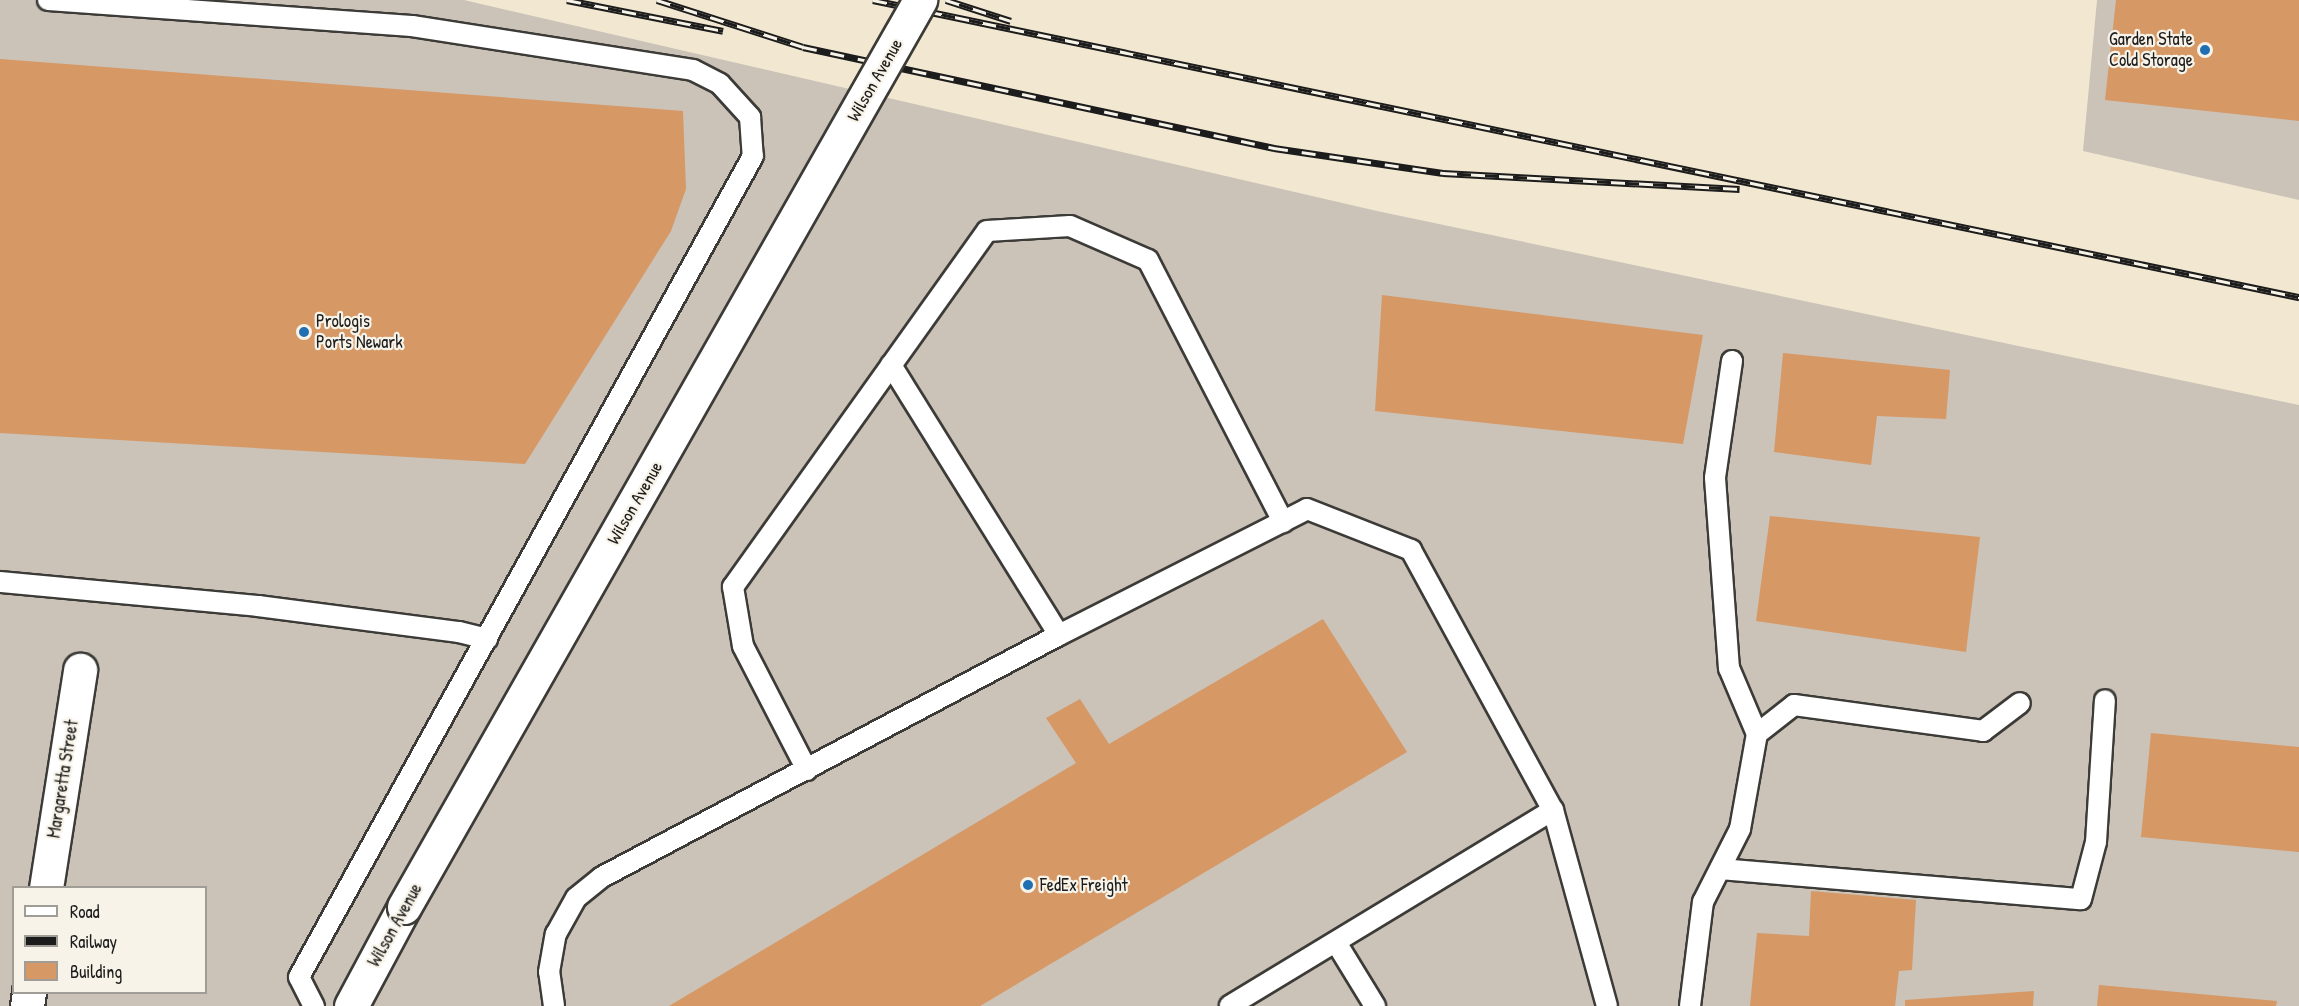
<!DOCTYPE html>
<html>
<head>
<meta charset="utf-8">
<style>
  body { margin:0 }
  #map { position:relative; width:2299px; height:1006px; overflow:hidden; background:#f2e8d1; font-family:"Patrick Hand",sans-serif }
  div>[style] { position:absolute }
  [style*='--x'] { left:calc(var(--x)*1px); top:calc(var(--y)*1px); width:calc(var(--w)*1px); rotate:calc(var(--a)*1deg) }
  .industrial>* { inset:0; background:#cbc2b8 }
  .building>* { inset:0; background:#d69865 }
  .roads { filter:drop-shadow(2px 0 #3c3b37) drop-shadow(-2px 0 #3c3b37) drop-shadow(0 2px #3c3b37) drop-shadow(0 -2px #3c3b37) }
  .service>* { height:20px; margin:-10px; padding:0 10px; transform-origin:10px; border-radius:10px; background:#fff }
  .minor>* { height:33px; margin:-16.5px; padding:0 16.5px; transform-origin:16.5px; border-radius:16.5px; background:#fff }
  .secondary>* { height:33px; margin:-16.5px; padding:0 16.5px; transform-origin:16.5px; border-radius:16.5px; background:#fff }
  .rail>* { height:7px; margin-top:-3.5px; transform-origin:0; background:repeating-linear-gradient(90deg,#f7f3e8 0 14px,#1c1c1c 0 28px); box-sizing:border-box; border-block:2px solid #1c1c1c }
  .bridges { filter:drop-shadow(2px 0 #3c3b37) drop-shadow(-2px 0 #3c3b37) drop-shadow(0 2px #3c3b37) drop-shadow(0 -2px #3c3b37) }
  .secondary-bridge>* { height:33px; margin:-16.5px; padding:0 16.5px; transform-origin:16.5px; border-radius:16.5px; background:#fff }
  .dots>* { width:16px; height:16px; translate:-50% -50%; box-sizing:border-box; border:3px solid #f7f3e8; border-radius:50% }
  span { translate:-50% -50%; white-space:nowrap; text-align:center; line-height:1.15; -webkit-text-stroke:4.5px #f7f3e8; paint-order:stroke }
  .poi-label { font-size:18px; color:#1c1c1c }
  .right { translate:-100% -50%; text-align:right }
  .left { translate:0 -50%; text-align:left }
  .street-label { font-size:18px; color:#1c1c1c }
  .legend { position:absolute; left:12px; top:886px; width:195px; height:108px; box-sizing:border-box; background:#f7f3e8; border:2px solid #9f9d96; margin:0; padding:8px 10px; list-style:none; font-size:18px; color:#1c1c1c }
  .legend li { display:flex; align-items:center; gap:12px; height:30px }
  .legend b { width:30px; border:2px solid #9f9d96 }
</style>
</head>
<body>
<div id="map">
  <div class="industrial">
    <i style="clip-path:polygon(evenodd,0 0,464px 0,1377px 211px,2299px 405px,2299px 1006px,0 1006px,0 0,14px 888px,206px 888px,206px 992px,14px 992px,14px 888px)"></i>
    <i style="clip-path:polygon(2097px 0,2299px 0,2299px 200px,2083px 151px)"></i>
  </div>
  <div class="building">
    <i style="clip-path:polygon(2116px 0,2299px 0,2299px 121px,2105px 100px)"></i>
    <i style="clip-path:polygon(0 59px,683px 111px,686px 189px,671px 231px,525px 464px,0 433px)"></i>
    <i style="clip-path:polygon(1382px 295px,1703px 335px,1683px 444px,1375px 411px)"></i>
    <i style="clip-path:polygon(1783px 353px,1950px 370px,1946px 419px,1877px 416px,1871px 465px,1774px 452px)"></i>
    <i style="clip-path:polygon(1770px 516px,1980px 537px,1966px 652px,1756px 621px)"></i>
    <i style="clip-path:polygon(1323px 619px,1407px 752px,980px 1006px,669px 1006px,1076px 763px,1046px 718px,1080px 699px,1109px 744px)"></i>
    <i style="clip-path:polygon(2151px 733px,2299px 747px,2299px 852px,2141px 837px)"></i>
    <i style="clip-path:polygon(1811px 891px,1916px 900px,1912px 970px,1899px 971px,1895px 1006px,1750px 1006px,1757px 933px,1809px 936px)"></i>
    <i style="clip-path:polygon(2099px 985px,2277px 1001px,2276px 1006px,2097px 1006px)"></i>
    <i style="clip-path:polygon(2034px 991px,2033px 1006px,1905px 1006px,1905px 1000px)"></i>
  </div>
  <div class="roads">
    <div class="service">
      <i style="--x:48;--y:0;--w:365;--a:4.1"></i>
      <i style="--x:412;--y:26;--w:284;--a:8.9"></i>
      <i style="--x:693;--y:70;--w:30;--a:27"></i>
      <i style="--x:720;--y:84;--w:45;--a:47.7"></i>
      <i style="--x:750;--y:117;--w:39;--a:86"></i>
      <i style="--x:753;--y:156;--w:938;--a:118.94"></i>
      <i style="--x:299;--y:977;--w:33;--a:63"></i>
      <i style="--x:1732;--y:361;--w:118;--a:98.3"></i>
      <i style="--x:1715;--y:478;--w:191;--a:85.8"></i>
      <i style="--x:1729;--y:668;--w:72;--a:67"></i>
      <i style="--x:891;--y:365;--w:318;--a:58.1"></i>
      <i style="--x:0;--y:582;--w:259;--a:5.3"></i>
      <i style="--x:258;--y:606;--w:203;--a:7.4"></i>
      <i style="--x:459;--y:632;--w:29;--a:14"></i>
      <i style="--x:807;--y:770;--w:140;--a:-117.3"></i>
      <i style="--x:743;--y:646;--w:60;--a:-99.6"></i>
      <i style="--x:733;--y:587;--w:437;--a:-54.5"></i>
      <i style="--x:987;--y:231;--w:83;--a:-3.4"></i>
      <i style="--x:1070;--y:226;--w:85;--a:23.6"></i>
      <i style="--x:1148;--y:260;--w:295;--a:62.7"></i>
      <i style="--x:1553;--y:810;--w:203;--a:74.6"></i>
      <i style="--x:1720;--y:869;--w:362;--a:4.8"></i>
      <i style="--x:2081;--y:899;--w:59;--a:-75.3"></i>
      <i style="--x:2096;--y:842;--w:142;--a:-86.4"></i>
      <i style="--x:1337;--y:944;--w:73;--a:58.5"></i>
      <i style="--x:554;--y:1006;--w:34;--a:-98"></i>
      <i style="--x:549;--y:972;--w:39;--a:-80"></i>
      <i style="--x:556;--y:934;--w:41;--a:-60.9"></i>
      <i style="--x:576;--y:898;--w:33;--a:-39"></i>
      <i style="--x:602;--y:877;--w:517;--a:-27.9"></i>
      <i style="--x:1059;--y:635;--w:278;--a:-26.9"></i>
      <i style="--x:1307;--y:509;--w:112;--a:21.5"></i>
      <i style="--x:1411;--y:550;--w:296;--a:61.4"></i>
      <i style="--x:1553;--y:810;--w:378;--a:148.8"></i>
      <i style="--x:1690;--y:1006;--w:105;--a:-82.9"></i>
      <i style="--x:1703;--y:902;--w:82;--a:-63.1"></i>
      <i style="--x:1740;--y:829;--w:97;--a:-79.9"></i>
      <i style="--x:1757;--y:734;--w:47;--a:-38.1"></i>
      <i style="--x:1794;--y:705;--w:191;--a:7.8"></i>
      <i style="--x:1983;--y:731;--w:46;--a:-37.1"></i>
    </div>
    <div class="minor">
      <i style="--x:46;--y:888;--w:221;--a:-81.1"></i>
      <i style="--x:27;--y:1006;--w:14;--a:-82"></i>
    </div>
    <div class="secondary">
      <i style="--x:351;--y:1006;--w:112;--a:-61.8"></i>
    </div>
  </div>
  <div class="rail">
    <i style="--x:567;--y:0;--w:159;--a:11.2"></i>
    <i style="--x:657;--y:0;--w:153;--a:17.8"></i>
    <i style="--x:803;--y:47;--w:482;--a:12.1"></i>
    <i style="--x:1274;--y:148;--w:171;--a:8.4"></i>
    <i style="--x:1443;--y:173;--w:297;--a:3.1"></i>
    <i style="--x:873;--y:0;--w:1457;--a:11.77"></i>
    <i style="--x:946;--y:0;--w:68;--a:17.9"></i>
  </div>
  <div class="bridges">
    <div class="secondary-bridge">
      <i style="--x:404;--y:907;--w:1044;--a:-60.36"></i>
    </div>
  </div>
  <div class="dots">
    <i style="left:2205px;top:50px;background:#1f6fb2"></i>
    <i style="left:304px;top:332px;background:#1f6fb2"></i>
    <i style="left:1028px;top:885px;background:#1f6fb2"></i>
  </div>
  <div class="poi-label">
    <span class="right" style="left:2193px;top:50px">Garden State<br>Cold Storage</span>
    <span class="left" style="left:316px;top:332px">Prologis<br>Ports Newark</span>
    <span class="left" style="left:1040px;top:885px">FedEx Freight</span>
  </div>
  <div class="street-label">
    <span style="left:875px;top:80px;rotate:-60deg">Wilson Avenue</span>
    <span style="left:635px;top:503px;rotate:-60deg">Wilson Avenue</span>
    <span style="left:63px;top:779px;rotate:-81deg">Margaretta Street</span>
    <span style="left:395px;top:925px;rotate:-61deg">Wilson Avenue</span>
  </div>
  <ul class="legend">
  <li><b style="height:8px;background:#fff"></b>Road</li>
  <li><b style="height:8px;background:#1c1c1c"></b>Railway</li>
  <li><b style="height:16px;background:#d69865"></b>Building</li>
  </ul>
</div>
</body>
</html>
